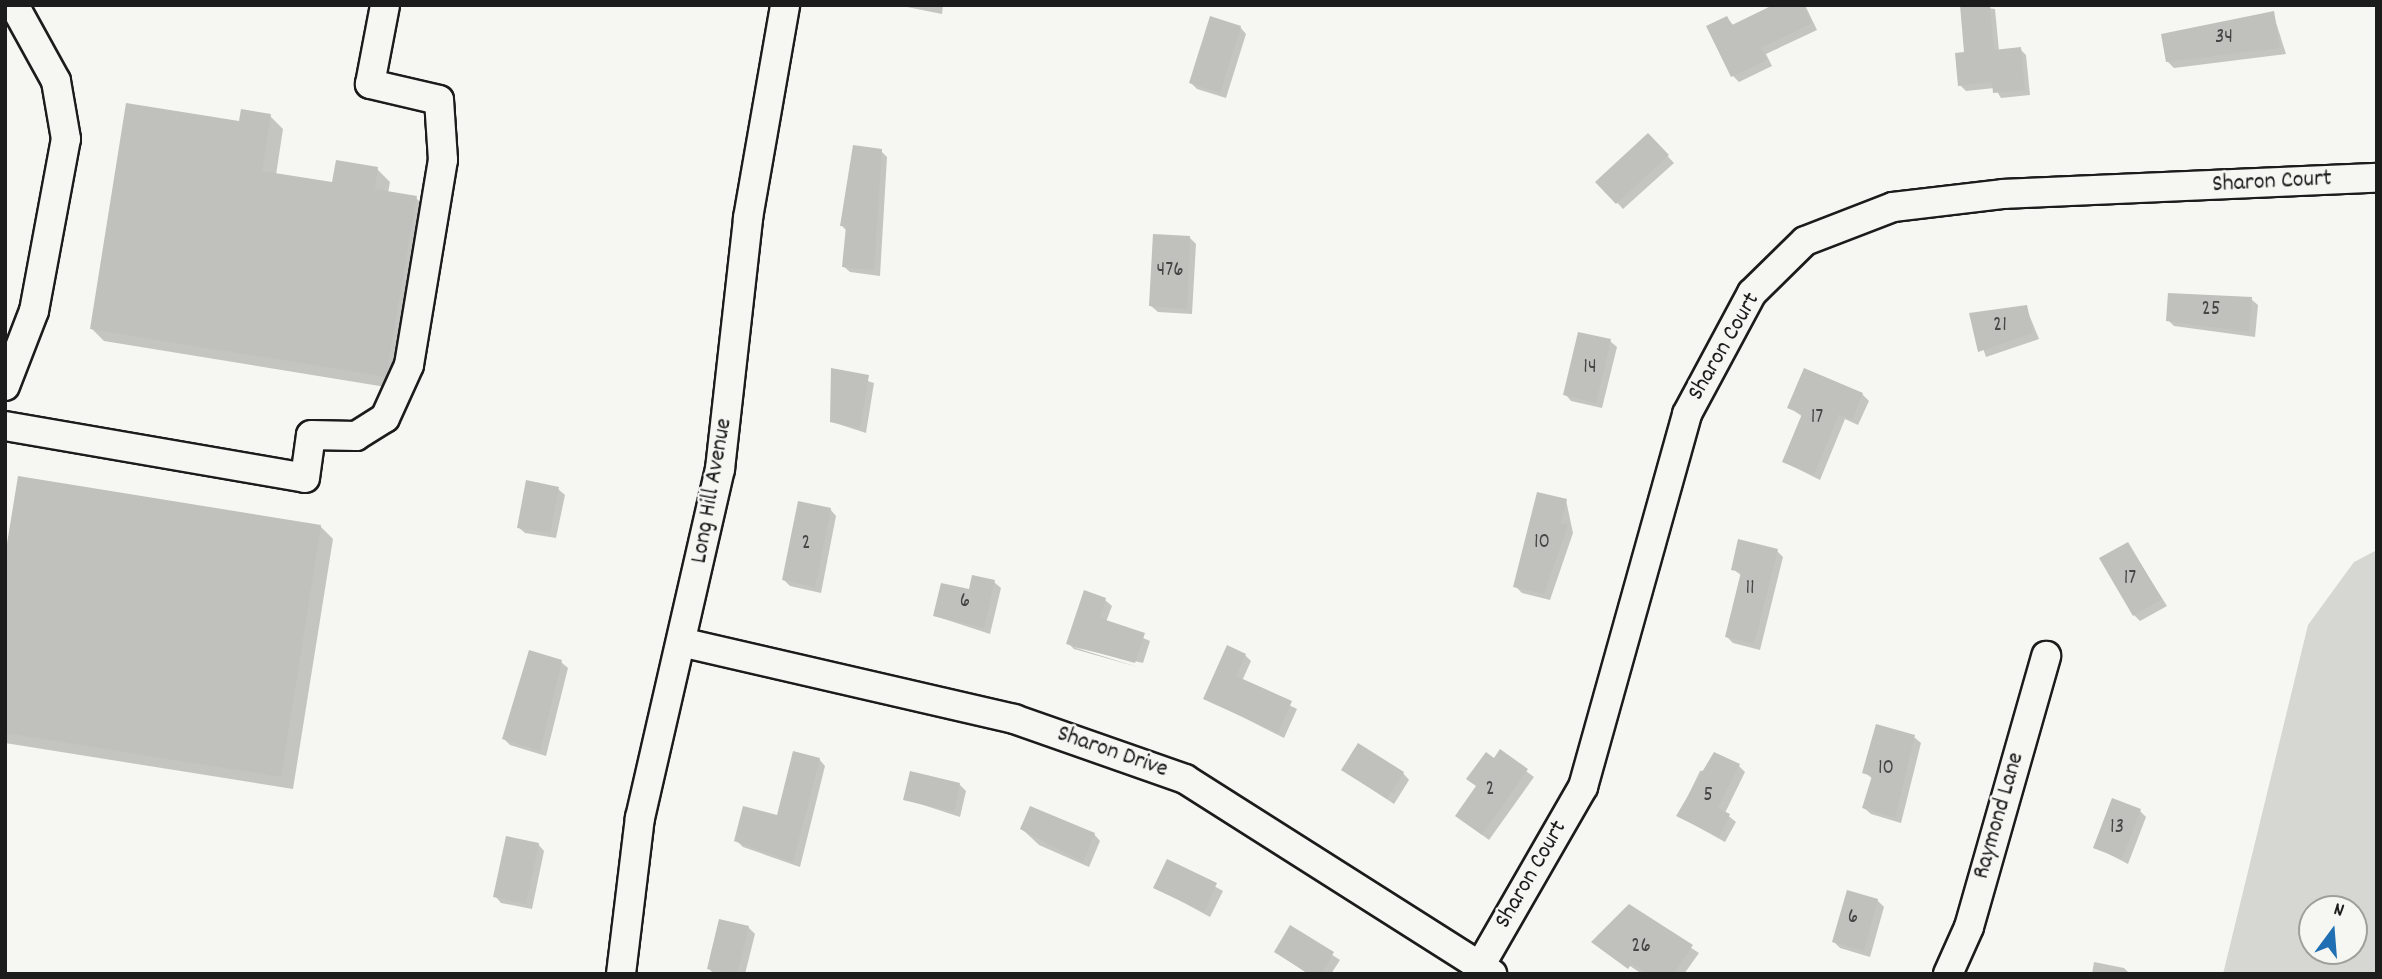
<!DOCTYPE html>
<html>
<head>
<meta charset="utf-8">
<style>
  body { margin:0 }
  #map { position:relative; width:2382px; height:979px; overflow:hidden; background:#f6f6f2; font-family:Dekko,sans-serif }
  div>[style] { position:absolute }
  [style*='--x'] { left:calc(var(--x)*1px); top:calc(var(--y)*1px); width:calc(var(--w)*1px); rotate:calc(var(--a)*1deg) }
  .green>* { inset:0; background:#d6d6d2 }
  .shadow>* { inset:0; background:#0003 }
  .building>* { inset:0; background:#c0c0bd }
  .roads { filter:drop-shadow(2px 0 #1c1c1c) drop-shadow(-2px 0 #1c1c1c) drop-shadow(0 2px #1c1c1c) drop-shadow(0 -2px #1c1c1c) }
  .minor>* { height:28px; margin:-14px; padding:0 14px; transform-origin:14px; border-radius:14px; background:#f6f6f2 }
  span { translate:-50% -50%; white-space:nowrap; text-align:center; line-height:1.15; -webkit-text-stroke:5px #f6f6f2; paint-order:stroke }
  .number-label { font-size:21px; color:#454544 }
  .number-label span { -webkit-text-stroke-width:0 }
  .street-label { font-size:24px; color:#1c1c1c }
  .frame { position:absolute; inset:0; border:7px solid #1c1c1c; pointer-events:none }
  .north { position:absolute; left:2298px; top:895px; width:70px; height:70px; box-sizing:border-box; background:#f6f6f2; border:2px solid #9f9f9c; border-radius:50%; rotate:16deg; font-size:19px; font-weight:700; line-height:28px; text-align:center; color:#1c1c1c }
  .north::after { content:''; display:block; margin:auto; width:24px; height:32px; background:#1f6fb2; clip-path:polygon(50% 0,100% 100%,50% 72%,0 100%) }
</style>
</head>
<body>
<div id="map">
  <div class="green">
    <i style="clip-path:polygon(evenodd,2377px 550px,2377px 974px,2223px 974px,2308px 625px,2354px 562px,2377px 550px,2312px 909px,2354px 909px,2354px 951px,2312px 951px,2312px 909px)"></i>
  </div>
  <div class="shadow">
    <i style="clip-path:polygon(897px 5px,943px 5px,942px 14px)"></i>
    <i style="clip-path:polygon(1777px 5px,1805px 5px,1817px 30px,1766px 54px,1772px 66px,1739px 82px,1733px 76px,1727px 18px,1734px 26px)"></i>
    <i style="clip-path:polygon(1962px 5px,1995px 9px,1999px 51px,2020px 49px,2026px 55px,2030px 95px,2001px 98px,1995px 88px,1966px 91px,1960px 85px,1966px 54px)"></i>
    <i style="clip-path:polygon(2273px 13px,2286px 54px,2174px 68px,2167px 61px)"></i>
    <i style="clip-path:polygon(1240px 27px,1246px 34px,1226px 98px,1197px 89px,1191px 83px)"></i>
    <i style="clip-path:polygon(270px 116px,283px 129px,276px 175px,333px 184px,377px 169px,390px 182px,388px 193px,416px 198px,429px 211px,398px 389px,104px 341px,91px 328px,241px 123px)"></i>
    <i style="clip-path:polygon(1648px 135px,1674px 163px,1623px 209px,1598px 182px)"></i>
    <i style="clip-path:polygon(881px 151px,887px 157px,880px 276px,850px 272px,843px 266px,847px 231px,841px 225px)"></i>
    <i style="clip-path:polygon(1190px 238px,1196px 244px,1192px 314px,1158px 312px,1151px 306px)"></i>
    <i style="clip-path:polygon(2251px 299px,2258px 305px,2255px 337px,2174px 326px,2168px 320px)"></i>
    <i style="clip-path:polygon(2026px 307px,2039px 339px,1986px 357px,1971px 314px)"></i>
    <i style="clip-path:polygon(1610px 341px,1617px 347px,1602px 408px,1571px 401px,1565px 394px)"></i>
    <i style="clip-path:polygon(832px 370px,874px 383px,866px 433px,832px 422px)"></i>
    <i style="clip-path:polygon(1862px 394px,1869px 401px,1858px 425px,1845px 419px,1820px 480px,1784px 462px,1803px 417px,1790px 408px)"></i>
    <i style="clip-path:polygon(558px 489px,565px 495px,556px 538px,525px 533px,518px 527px)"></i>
    <i style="clip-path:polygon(1566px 500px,1573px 533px,1550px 600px,1522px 593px,1515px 586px)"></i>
    <i style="clip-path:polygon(830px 509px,836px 516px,821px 593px,790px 586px,784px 580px)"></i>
    <i style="clip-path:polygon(320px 526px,333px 539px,293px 789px,5px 743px,5px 568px)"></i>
    <i style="clip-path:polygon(2128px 544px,2167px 606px,2140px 621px,2134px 615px)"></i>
    <i style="clip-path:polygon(1777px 551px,1783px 557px,1760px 650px,1733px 643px,1727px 637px,1742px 576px,1733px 569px)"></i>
    <i style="clip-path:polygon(994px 582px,1001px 588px,990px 634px,935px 616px)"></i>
    <i style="clip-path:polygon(1105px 600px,1112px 606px,1106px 622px,1150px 641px,1143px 663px,1073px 647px,1141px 668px,1074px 649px,1068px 643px)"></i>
    <i style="clip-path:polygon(1245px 655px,1251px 661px,1242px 681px,1297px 709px,1284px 738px,1205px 698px)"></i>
    <i style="clip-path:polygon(561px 662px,568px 668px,546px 756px,510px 745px,504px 739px)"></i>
    <i style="clip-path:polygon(1914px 737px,1921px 743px,1901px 823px,1871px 814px,1864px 808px,1873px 779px,1864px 772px)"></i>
    <i style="clip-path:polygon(1501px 752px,1534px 777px,1489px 840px,1457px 816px)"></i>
    <i style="clip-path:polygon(819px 759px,825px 766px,800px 867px,743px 847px,736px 840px,778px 817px)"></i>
    <i style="clip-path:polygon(1739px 766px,1745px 772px,1725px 813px,1736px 822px,1725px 842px,1678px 816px,1700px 771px)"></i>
    <i style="clip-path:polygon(1343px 770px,1403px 773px,1409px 780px,1394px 804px)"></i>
    <i style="clip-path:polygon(959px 784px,966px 791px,960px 817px,905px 799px)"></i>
    <i style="clip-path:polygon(2140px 811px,2146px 817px,2128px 864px,2095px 847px)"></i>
    <i style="clip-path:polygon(1022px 829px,1094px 834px,1100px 841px,1089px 867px,1039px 845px)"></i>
    <i style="clip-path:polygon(538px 844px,544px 851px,532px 909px,501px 903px,495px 896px)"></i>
    <i style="clip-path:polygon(1168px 861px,1223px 891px,1210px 917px,1155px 887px)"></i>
    <i style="clip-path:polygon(1877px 900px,1884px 907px,1870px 957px,1840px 948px,1834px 942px)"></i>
    <i style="clip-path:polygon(1629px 907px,1699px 953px,1684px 974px,1642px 974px,1594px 942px)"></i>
    <i style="clip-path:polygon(748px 927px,755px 934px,745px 974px,714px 974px,709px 969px)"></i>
    <i style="clip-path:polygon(1291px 928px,1340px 960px,1331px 974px,1308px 974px,1276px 952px)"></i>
    <i style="clip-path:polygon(2094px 962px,2124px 968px,2130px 974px,2092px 974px)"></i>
  </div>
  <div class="building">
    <i style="clip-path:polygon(1773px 5px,1803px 5px,1812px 23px,1761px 48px,1767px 60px,1731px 77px,1706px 26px,1727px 16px,1732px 25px)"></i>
    <i style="clip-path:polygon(1960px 5px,1990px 5px,1994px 50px,2021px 47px,2025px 90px,1993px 93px,1992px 82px,1958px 86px,1955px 53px,1964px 52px)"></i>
    <i style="clip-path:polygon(2274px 11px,2280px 48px,2166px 62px,2161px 34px)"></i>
    <i style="clip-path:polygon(1210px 16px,1241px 26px,1220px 93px,1189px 83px)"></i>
    <i style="clip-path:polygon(126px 103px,239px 121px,241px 109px,271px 114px,262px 171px,332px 182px,336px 160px,378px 167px,375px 189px,417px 196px,386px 377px,90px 329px)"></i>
    <i style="clip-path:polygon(1648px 133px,1669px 155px,1616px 204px,1595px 182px)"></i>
    <i style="clip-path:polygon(853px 145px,882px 149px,874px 270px,842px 267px,846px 226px,840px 226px)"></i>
    <i style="clip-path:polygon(1153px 234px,1190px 236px,1187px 309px,1149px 306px)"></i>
    <i style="clip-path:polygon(2168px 293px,2252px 297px,2249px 332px,2166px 321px)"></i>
    <i style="clip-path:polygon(2027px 305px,2033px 333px,1978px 352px,1969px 313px)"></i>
    <i style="clip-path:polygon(1578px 332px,1611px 339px,1596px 403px,1563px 395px)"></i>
    <i style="clip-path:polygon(831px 368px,869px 375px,860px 428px,830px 422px)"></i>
    <i style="clip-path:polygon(1804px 368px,1863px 393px,1852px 420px,1839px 414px,1814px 475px,1782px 462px,1802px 414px,1787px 408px)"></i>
    <i style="clip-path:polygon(18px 476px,321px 525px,281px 777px,5px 733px,5px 556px)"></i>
    <i style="clip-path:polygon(526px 480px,559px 487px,550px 533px,517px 528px)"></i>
    <i style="clip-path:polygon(1537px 492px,1567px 499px,1561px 523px,1568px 525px,1544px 594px,1513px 587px)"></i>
    <i style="clip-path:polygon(798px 501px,831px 508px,815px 587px,782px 580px)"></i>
    <i style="clip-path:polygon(1738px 539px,1778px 549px,1754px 644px,1725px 637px,1741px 572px,1731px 570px)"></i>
    <i style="clip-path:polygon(2128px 542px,2162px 599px,2133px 616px,2099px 558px)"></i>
    <i style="clip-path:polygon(972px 575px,995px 580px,984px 628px,933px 616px,941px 583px,969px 589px)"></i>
    <i style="clip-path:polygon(1084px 590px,1106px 598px,1100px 618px,1145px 633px,1135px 663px,1066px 644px)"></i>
    <i style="clip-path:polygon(1227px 645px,1246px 654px,1236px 676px,1292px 701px,1278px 733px,1203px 699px)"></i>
    <i style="clip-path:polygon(529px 650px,562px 660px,540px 751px,502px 739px)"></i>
    <i style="clip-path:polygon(1876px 724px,1915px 735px,1895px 818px,1862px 808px,1872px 776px,1862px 773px)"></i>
    <i style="clip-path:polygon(1358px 743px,1404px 772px,1387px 799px,1341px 770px)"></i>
    <i style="clip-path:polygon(1500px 749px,1528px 769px,1482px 835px,1455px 816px,1476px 786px,1466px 779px,1486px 752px,1494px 758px)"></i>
    <i style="clip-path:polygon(793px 751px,820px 758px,793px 862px,734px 841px,743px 806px,777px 815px)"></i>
    <i style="clip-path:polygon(1714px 752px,1740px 764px,1718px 808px,1730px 814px,1719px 837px,1676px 816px)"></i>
    <i style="clip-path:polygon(910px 771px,960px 783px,954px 812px,903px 800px)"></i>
    <i style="clip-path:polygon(2112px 798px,2141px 809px,2122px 859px,2093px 848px)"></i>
    <i style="clip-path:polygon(1030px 806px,1095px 833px,1083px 862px,1020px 829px)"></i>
    <i style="clip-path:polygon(506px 836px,539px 843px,526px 904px,493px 897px)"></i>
    <i style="clip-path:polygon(1167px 859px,1217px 883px,1204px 912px,1153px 888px)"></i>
    <i style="clip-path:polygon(1847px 890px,1878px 899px,1864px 951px,1832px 942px)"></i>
    <i style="clip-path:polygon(1629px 904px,1693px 945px,1673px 974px,1647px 974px,1632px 963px,1628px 969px,1591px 942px)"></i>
    <i style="clip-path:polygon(719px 919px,749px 926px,737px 974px,707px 969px)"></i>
    <i style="clip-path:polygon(1290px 925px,1334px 952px,1321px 974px,1309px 974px,1274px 952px)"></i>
  </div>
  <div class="roads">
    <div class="minor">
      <i style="--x:5;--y:386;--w:80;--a:-68.9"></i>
      <i style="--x:34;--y:311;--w:175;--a:-79.5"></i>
      <i style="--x:66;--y:139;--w:59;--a:-99.8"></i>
      <i style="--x:56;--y:81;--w:87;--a:-118.9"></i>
      <i style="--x:5;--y:426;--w:304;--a:9.8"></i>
      <i style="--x:305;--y:478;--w:43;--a:-82.1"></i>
      <i style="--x:311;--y:435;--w:45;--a:1.3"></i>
      <i style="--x:356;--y:436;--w:34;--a:-32"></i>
      <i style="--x:385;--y:418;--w:58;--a:-65.6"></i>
      <i style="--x:409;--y:365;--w:208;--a:-80.6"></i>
      <i style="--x:443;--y:160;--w:60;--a:-93.8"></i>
      <i style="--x:439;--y:100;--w:71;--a:-166.9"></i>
      <i style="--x:370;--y:84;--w:80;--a:-79.2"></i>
      <i style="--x:685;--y:643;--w:338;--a:13"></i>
      <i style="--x:1014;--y:719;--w:181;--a:19.3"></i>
      <i style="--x:1185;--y:779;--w:364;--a:32.4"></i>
      <i style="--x:1480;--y:966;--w:207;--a:-60.1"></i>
      <i style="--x:1583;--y:787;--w:387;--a:-74.4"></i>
      <i style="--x:1687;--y:414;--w:137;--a:-61.8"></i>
      <i style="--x:1752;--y:293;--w:74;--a:-44.5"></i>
      <i style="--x:1805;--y:241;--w:94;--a:-21.1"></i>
      <i style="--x:1893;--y:207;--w:112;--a:-6.7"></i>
      <i style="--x:2004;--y:194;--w:373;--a:-2.5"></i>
      <i style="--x:621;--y:974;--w:157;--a:-83.1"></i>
      <i style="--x:640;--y:818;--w:358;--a:-77.1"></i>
      <i style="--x:720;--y:469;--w:253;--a:-83.6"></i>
      <i style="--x:748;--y:218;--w:216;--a:-80.1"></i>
      <i style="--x:1948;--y:974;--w:51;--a:-65.9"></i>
      <i style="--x:1969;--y:927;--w:282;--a:-74.1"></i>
    </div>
  </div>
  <div class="number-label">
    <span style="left:2224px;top:38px">34</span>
    <span style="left:1170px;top:271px">476</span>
    <span style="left:2211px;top:310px">25</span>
    <span style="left:2000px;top:326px">21</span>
    <span style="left:1590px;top:368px">14</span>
    <span style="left:1817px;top:418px">17</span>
    <span style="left:1542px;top:543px">10</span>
    <span style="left:806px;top:544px">2</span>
    <span style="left:2130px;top:579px">17</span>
    <span style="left:1750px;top:589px">11</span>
    <span style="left:965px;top:602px">6</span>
    <span style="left:1886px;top:769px">10</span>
    <span style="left:1490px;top:790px">2</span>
    <span style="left:1708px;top:796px">5</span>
    <span style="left:2117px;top:828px">13</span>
    <span style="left:1853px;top:918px">6</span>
    <span style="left:1641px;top:947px">26</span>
  </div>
  <div class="street-label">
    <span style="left:2272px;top:183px;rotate:-3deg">Sharon Court</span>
    <span style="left:1725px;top:347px;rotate:-60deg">Sharon Court</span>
    <span style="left:713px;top:491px;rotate:-80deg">Long Hill Avenue</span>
    <span style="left:1112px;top:753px;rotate:19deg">Sharon Drive</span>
    <span style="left:2000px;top:816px;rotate:-74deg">Raymond Lane</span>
    <span style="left:1532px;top:875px;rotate:-60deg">Sharon Court</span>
  </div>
  <div class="frame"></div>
  <div class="north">N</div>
</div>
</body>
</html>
